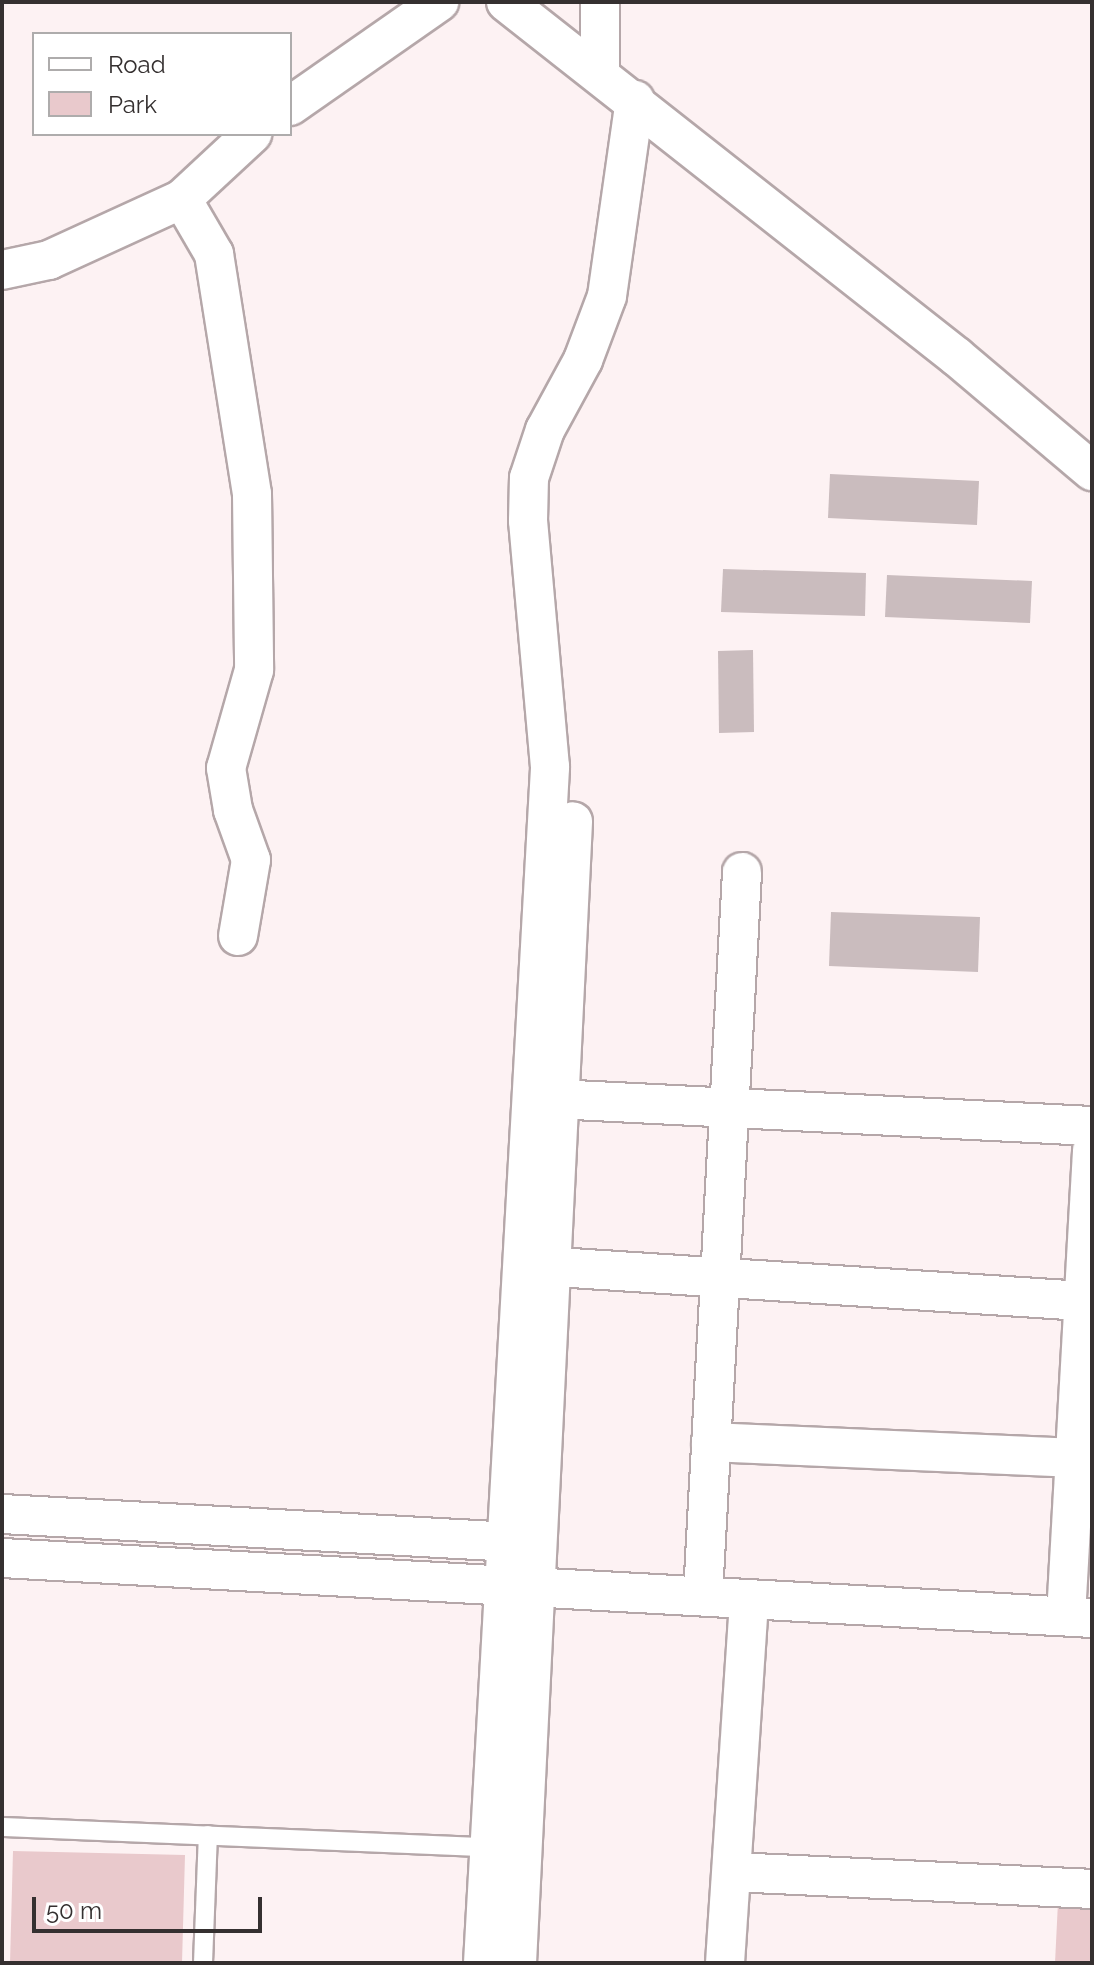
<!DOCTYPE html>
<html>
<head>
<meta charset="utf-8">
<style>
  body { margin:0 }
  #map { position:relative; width:1094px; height:1965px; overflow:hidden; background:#fdf2f3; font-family:Raleway,sans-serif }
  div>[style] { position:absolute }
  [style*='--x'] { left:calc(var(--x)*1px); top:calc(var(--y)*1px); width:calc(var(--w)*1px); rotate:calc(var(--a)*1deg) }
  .green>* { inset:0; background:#e9c9cc }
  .building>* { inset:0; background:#cabcbe }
  .roads { filter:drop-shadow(2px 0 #b5a7a9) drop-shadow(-2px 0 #b5a7a9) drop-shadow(0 2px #b5a7a9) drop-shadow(0 -2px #b5a7a9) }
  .service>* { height:18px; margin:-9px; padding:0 9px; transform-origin:9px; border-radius:9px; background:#fff }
  .minor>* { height:38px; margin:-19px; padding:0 19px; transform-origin:19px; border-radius:19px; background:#fff }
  span { translate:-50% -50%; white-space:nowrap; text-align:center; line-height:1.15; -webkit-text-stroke:7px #fff; paint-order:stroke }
  .frame { position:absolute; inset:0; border:4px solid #353030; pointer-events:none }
  .legend { position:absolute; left:32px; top:32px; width:260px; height:104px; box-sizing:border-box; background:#fff; border:2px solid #aeacac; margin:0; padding:10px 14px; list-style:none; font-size:24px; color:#353030 }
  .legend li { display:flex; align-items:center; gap:16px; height:40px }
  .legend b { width:40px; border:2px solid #aeacac }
  .scale { position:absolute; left:32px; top:1897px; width:230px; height:36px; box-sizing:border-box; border:4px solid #353030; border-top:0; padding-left:10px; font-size:24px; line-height:28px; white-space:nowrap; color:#353030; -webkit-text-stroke:6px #fff; paint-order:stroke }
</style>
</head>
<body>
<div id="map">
  <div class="green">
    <i style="clip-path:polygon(13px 1851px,185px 1855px,182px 1963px,10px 1963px)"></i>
    <i style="clip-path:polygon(1058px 1902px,1092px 1904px,1092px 1963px,1055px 1963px)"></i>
  </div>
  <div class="building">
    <i style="clip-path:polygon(830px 474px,979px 481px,977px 525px,828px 518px)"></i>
    <i style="clip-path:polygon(723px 569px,866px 573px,865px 616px,721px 612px)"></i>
    <i style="clip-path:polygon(887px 575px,1032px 581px,1030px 623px,885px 617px)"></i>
    <i style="clip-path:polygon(753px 650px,754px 732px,719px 733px,718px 651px)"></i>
    <i style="clip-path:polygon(831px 912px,980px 917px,978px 972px,829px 966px)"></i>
  </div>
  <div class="roads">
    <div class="service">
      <i style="--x:2;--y:1827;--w:487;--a:2.4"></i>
      <i style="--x:203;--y:1963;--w:128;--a:-87.8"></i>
    </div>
    <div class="minor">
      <i style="--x:506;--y:2;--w:574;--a:38.21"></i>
      <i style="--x:957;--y:357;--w:177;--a:40.2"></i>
      <i style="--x:600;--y:2;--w:71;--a:90"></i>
      <i style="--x:290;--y:106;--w:182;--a:-34.9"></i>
      <i style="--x:182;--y:199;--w:64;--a:59.8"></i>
      <i style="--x:214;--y:254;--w:243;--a:81"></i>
      <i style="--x:252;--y:494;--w:176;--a:89.3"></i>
      <i style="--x:254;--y:670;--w:102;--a:105.9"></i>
      <i style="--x:226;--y:768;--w:43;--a:80.5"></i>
      <i style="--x:233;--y:810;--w:53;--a:70.2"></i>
      <i style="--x:251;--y:860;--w:77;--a:99.7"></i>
      <i style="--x:2;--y:270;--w:48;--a:-12"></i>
      <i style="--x:49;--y:260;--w:146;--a:-24.6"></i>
      <i style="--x:182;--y:199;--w:96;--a:-42.9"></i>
      <i style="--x:535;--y:1098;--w:558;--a:2.88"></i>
      <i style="--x:525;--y:1265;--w:559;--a:3.69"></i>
      <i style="--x:711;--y:1442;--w:364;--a:2.5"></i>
      <i style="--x:2;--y:1514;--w:529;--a:3.14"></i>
      <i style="--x:2;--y:1558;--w:1092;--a:3.15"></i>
      <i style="--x:703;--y:1595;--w:724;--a:-86.91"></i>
      <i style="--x:1066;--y:1616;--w:466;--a:-86.8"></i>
      <i style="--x:733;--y:1872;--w:359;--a:2.7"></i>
      <i style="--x:483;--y:1963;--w:1198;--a:-86.79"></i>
      <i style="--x:550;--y:767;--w:247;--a:-95.1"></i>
      <i style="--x:528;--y:521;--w:43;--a:-88.7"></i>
      <i style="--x:529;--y:478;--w:51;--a:-71.6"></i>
      <i style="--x:545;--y:430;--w:80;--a:-61.5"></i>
      <i style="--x:583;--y:360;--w:68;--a:-69.4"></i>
      <i style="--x:607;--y:296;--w:198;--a:-81.9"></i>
      <i style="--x:517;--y:1963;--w:1143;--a:-87.19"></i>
      <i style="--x:725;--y:1963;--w:364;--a:-86.2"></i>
    </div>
  </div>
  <div class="frame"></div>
  <ul class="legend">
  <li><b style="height:10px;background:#fff"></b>Road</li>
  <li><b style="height:22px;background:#e9c9cc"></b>Park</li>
  </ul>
  <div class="scale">50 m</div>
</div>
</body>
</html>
